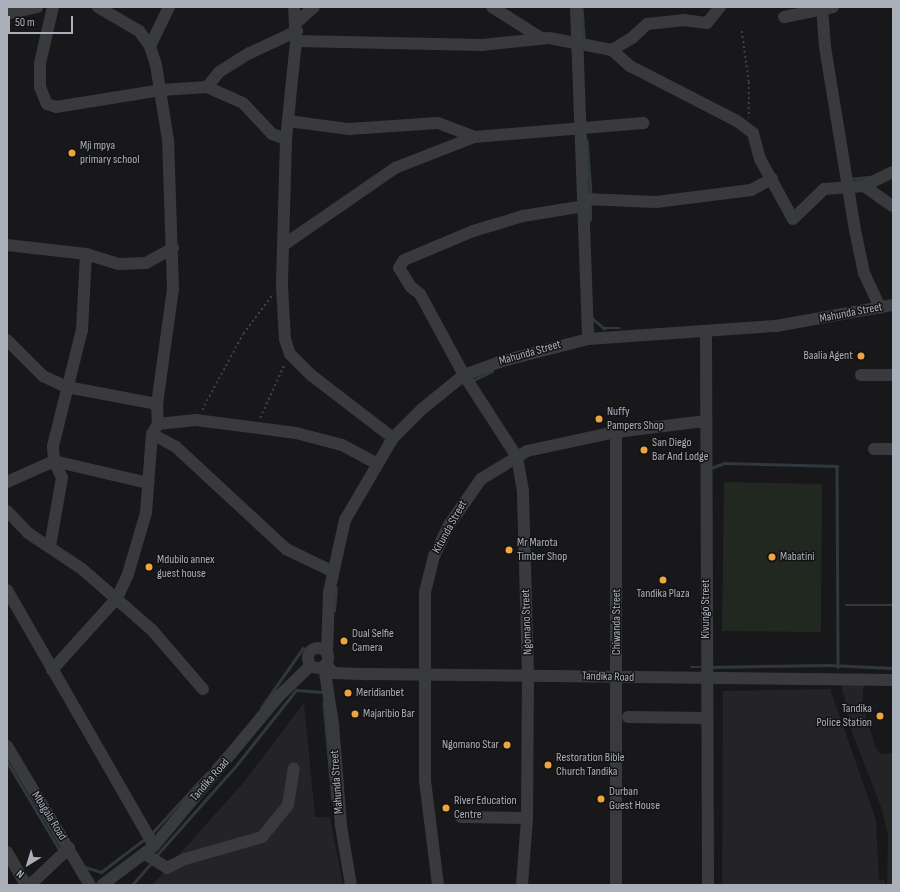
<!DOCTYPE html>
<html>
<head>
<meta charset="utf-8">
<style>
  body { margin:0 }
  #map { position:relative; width:900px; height:892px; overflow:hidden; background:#18181a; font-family:"Sofia Sans Condensed",sans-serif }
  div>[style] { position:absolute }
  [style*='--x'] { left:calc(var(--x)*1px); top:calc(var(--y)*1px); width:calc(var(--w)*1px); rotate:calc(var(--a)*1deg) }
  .built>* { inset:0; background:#242427 }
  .green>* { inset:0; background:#202820 }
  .stream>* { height:2.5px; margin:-1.25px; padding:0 1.25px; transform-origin:1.25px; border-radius:1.25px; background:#2e383d }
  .path>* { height:1.5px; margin-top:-0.75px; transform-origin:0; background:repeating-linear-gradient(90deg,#3f4145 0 2px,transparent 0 5px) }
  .minor>* { height:12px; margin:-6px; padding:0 6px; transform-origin:6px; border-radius:6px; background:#393a3e }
  .minor>.ring { margin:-6px; padding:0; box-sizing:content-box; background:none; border:12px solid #393a3e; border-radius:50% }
  .dots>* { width:11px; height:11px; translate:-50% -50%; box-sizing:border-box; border:2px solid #131315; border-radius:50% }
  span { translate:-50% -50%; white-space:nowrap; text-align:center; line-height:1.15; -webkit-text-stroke:3px #131315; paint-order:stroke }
  .poi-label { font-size:12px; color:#aab0b9 }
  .left { translate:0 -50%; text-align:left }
  .right { translate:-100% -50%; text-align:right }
  .street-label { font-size:12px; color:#aab0b9 }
  .frame { position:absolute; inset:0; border:8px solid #aab0b9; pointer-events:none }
  .north { position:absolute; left:8px; top:844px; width:40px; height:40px; -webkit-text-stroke:3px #131315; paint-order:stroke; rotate:218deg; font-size:11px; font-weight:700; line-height:16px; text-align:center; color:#aab0b9 }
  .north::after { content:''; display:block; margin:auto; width:14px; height:18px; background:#aab0b9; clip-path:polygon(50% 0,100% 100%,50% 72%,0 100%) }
  .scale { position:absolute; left:8px; top:16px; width:65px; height:18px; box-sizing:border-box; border:2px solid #aab0b9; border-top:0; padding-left:5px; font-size:12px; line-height:14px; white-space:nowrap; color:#aab0b9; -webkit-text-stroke:3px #131315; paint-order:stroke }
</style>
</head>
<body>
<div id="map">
  <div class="built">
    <i style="clip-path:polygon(841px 683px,864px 684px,862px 704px,876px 748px,881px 754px,893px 753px,893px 885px,887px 885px,888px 835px,881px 807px,852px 732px)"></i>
    <i style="clip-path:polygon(830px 689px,876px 820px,879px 880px,885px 880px,885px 885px,722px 885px,723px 691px)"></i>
    <i style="clip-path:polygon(304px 703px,315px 817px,330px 817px,343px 885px,152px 885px,243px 783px)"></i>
  </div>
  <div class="green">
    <i style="clip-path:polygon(724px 482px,822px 484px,821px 632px,722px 631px)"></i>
  </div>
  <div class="stream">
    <i style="--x:582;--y:7;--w:30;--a:86"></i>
    <i style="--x:587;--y:140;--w:53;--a:85.7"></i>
    <i style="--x:850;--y:179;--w:20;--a:-6"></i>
    <i style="--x:590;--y:220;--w:13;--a:-90"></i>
    <i style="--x:592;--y:318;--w:16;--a:40"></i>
    <i style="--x:604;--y:328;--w:16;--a:0"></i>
    <i style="--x:471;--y:381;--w:23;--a:-25"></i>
    <i style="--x:711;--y:468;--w:14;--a:-21"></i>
    <i style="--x:724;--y:463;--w:113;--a:1.5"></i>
    <i style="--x:837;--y:466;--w:201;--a:89.7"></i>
    <i style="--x:846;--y:605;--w:47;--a:0"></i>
    <i style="--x:334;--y:611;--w:23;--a:-85"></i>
    <i style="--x:331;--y:665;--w:11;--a:-85"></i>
    <i style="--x:691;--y:667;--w:9;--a:0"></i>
    <i style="--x:710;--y:667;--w:119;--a:-1"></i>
    <i style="--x:829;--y:665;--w:64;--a:2.7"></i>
    <i style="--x:324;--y:703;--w:99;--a:84.8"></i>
    <i style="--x:261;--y:708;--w:73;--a:-55"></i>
    <i style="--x:7;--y:761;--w:106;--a:59.3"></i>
    <i style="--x:213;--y:766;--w:18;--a:-47"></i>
    <i style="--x:152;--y:833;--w:81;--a:-47.5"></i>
    <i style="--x:155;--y:857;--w:120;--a:-48.4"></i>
    <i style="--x:235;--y:767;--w:98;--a:-51.6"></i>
    <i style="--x:296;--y:690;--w:27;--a:4"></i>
    <i style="--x:85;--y:867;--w:17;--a:17"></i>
    <i style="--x:101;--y:872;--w:56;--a:-37.1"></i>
    <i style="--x:132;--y:885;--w:29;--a:-49"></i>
  </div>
  <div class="path">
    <i style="--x:742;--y:31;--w:51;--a:82.2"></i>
    <i style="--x:749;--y:82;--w:36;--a:90"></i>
    <i style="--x:202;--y:410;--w:86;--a:-61.7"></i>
    <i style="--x:243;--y:334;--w:50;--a:-53.1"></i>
    <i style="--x:260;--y:418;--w:60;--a:-65.6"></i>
  </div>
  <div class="minor">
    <i style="--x:53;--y:7;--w:57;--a:103.1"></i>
    <i style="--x:40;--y:63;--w:24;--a:90"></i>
    <i style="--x:40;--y:87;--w:18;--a:68"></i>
    <i style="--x:47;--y:104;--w:9;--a:18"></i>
    <i style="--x:56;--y:107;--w:106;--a:-9.2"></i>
    <i style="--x:161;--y:90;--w:46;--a:-3.7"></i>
    <i style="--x:207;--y:87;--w:19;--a:-51"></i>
    <i style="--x:219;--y:72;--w:36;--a:-32"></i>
    <i style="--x:250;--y:53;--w:52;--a:-25.1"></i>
    <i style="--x:294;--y:7;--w:34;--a:87"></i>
    <i style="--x:296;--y:41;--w:99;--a:95.8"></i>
    <i style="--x:286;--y:139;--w:147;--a:91.6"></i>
    <i style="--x:282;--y:286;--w:53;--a:86.8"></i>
    <i style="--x:285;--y:339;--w:16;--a:72"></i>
    <i style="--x:290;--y:354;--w:30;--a:45"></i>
    <i style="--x:311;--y:375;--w:103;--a:37.5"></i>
    <i style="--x:492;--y:7;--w:58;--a:32.3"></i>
    <i style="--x:576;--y:7;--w:332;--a:87.9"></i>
    <i style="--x:822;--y:7;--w:40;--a:85.7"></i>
    <i style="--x:825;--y:47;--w:185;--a:80.7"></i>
    <i style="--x:855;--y:230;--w:44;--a:78.2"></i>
    <i style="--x:864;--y:273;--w:38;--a:65"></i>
    <i style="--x:7;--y:14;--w:31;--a:-13"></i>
    <i style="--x:784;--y:17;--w:50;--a:-11.5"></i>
    <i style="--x:296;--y:23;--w:24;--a:-42"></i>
    <i style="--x:296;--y:41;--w:186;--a:1.2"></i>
    <i style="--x:482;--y:45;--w:67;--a:-6"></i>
    <i style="--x:549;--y:38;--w:64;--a:10.8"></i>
    <i style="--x:612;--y:50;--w:24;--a:42"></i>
    <i style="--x:630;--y:66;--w:120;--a:27.2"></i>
    <i style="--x:737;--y:121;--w:20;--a:37"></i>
    <i style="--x:753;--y:133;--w:27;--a:75"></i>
    <i style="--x:760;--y:159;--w:68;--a:61.2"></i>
    <i style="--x:793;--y:219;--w:43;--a:-44.1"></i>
    <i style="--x:824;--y:189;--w:40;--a:-4.3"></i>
    <i style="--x:864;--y:186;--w:32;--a:-26"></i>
    <i style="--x:150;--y:46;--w:43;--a:-64"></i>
    <i style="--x:612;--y:50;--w:23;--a:-31"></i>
    <i style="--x:632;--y:38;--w:21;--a:-43"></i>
    <i style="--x:647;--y:24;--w:36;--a:-6"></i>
    <i style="--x:683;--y:20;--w:24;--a:7"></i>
    <i style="--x:707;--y:23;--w:21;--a:-51"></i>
    <i style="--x:207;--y:87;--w:39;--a:24"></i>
    <i style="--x:243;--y:103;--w:42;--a:46.9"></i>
    <i style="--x:272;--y:134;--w:15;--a:20"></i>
    <i style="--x:288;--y:121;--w:62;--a:7.5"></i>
    <i style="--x:349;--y:129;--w:89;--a:-3.9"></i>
    <i style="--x:438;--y:123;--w:39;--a:21"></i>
    <i style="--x:864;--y:186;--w:35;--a:35"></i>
    <i style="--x:585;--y:199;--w:71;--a:2.4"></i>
    <i style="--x:656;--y:202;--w:96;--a:-7.2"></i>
    <i style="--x:751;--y:190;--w:24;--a:-28"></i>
    <i style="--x:285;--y:244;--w:134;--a:-34.6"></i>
    <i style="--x:395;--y:168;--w:85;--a:-21.4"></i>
    <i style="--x:474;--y:137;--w:170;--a:-4.7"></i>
    <i style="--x:7;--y:245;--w:80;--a:6.5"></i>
    <i style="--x:86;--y:254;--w:34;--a:17"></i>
    <i style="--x:119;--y:264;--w:27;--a:-2"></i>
    <i style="--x:146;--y:263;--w:31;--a:-29"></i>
    <i style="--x:706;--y:332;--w:553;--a:89.79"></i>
    <i style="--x:7;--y:340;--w:51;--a:45"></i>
    <i style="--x:43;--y:376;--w:26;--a:25"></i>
    <i style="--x:67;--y:387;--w:92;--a:10.7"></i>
    <i style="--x:861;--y:375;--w:32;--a:0"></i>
    <i style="--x:158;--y:424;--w:38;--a:-6"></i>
    <i style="--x:196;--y:420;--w:101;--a:7.4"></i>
    <i style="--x:296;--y:433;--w:48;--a:14.6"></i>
    <i style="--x:342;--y:445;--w:38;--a:28"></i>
    <i style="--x:616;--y:432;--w:453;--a:90"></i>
    <i style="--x:152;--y:434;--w:27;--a:28"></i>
    <i style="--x:176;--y:447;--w:150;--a:42.8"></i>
    <i style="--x:286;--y:549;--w:51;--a:25.6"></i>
    <i style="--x:874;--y:449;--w:19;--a:0"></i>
    <i style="--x:7;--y:482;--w:51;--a:-24.1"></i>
    <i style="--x:54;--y:461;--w:97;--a:13.2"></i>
    <i style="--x:7;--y:511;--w:30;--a:46"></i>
    <i style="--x:28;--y:533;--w:65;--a:33.7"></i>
    <i style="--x:82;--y:569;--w:93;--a:41.1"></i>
    <i style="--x:152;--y:630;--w:78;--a:49.2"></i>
    <i style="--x:50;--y:546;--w:69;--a:-80"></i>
    <i style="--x:62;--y:478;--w:19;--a:-115"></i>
    <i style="--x:54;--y:461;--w:15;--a:-94"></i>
    <i style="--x:53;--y:446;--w:120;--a:-76"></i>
    <i style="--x:82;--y:330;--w:76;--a:-87"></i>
    <i style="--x:7;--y:590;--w:295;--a:60.1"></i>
    <i class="ring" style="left:308px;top:648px;width:8px;height:8px"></i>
    <i style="--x:327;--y:653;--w:61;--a:-88.1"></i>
    <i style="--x:329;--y:592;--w:74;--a:-77.5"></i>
    <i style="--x:345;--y:520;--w:95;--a:-59.7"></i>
    <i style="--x:393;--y:438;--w:41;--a:-45"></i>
    <i style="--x:422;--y:409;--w:54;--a:-39"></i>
    <i style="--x:464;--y:375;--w:37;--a:-20"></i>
    <i style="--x:499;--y:362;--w:92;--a:-14.5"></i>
    <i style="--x:588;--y:339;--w:188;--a:-4"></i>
    <i style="--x:776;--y:326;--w:119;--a:-10.2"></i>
    <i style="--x:326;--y:665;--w:11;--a:45"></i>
    <i style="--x:334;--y:673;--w:33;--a:2"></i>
    <i style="--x:367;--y:674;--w:526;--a:0.65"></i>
    <i style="--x:324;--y:666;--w:59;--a:81.2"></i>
    <i style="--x:333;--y:724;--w:102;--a:85.5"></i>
    <i style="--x:341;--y:826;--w:60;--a:80.4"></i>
    <i style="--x:52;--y:670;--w:97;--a:-47.9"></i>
    <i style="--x:117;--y:598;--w:26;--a:-65"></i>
    <i style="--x:128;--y:574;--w:64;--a:-73.6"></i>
    <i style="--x:146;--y:513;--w:79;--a:-85.7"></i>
    <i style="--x:152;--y:434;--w:12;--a:-59"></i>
    <i style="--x:158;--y:424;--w:20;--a:-93"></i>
    <i style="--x:157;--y:404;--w:116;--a:-82.1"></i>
    <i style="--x:173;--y:289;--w:149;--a:-91.9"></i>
    <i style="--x:168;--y:140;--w:76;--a:-99.1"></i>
    <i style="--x:156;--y:65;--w:20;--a:-108"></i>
    <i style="--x:150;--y:46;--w:19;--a:-126"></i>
    <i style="--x:139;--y:31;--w:48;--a:-149.7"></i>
    <i style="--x:628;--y:717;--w:79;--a:0.7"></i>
    <i style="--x:7;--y:746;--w:162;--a:59.2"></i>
    <i style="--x:461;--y:817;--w:66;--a:0.9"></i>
    <i style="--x:7;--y:852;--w:38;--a:60"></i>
    <i style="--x:145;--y:854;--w:26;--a:32"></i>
    <i style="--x:167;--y:868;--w:20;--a:-27"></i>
    <i style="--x:185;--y:859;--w:80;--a:-15.9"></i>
    <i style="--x:262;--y:837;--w:41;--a:-50.9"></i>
    <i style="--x:288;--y:805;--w:37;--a:-81"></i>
    <i style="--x:30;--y:885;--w:54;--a:-43.5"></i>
    <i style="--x:102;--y:885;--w:65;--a:-36.9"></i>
    <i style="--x:154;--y:846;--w:194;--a:-50.2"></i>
    <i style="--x:278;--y:697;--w:45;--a:-44.1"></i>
    <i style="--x:438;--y:885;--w:106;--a:-97.1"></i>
    <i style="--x:425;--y:780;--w:188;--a:-90"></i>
    <i style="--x:425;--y:592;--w:37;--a:-76"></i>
    <i style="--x:434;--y:556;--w:34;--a:-64"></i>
    <i style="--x:449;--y:525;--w:56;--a:-55.2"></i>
    <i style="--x:481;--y:479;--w:54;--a:-31.3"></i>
    <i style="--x:527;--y:451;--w:91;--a:-12.1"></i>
    <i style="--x:616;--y:432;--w:91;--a:-7"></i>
    <i style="--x:522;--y:885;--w:67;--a:-85.7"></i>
    <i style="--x:527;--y:818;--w:144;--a:-89.6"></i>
    <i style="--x:528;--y:674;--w:183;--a:-91.6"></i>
    <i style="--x:523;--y:491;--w:35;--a:-100"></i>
    <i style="--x:517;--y:457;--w:98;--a:-122.9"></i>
    <i style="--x:464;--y:375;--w:92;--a:-118.5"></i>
    <i style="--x:420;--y:294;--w:11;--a:-142"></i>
    <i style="--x:411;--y:287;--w:22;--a:-122"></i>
    <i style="--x:399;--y:268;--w:9;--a:-58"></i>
    <i style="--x:404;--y:260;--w:75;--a:-22.8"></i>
    <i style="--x:473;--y:231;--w:52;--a:-16.7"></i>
    <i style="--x:523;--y:216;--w:63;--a:-9.2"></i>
  </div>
  <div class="dots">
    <i style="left:72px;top:153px;background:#eda63c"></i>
    <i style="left:861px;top:356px;background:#eda63c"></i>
    <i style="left:599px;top:419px;background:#eda63c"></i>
    <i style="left:644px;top:450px;background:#eda63c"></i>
    <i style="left:509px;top:550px;background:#eda63c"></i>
    <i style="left:772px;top:557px;background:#eda63c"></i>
    <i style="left:149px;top:567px;background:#eda63c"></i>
    <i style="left:663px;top:580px;background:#eda63c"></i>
    <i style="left:344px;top:641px;background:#eda63c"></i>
    <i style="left:348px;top:693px;background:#eda63c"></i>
    <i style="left:355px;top:714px;background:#eda63c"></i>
    <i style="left:880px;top:716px;background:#eda63c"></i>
    <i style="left:507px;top:745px;background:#eda63c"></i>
    <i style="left:548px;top:765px;background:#eda63c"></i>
    <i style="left:601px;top:799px;background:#eda63c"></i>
    <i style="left:446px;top:808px;background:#eda63c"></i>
  </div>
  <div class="poi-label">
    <span class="left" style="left:80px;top:153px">Mji mpya<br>primary school</span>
    <span class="right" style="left:853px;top:356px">Baalia Agent</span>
    <span class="left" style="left:607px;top:419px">Nuffy<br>Pampers Shop</span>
    <span class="left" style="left:652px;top:450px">San Diego<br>Bar And Lodge</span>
    <span class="left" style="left:517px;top:550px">Mr Marota<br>Timber Shop</span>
    <span class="left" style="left:780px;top:557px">Mabatini</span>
    <span class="left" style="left:157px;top:567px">Mdubilo annex<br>guest house</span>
    <span style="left:663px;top:594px">Tandika Plaza</span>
    <span class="left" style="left:352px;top:641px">Dual Selfie<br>Camera</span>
    <span class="left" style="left:356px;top:693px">Meridianbet</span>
    <span class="right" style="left:872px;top:716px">Tandika<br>Police Station</span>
    <span class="left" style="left:363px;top:714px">Majaribio Bar</span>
    <span class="right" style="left:499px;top:745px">Ngomano Star</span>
    <span class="left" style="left:556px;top:765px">Restoration Bible<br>Church Tandika</span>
    <span class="left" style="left:609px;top:799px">Durban<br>Guest House</span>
    <span class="left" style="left:454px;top:808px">River Education<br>Centre</span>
  </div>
  <div class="street-label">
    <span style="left:851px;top:313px;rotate:-11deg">Mahunda Street</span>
    <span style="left:530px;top:353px;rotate:-16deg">Mahunda Street</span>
    <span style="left:450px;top:527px;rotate:-61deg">Kitunda Street</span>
    <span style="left:706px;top:609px;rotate:-90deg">Kivungo Street</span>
    <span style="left:527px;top:622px;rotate:-92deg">Ngomano Street</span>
    <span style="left:617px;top:622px;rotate:-90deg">Chiwanda Street</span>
    <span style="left:608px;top:677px;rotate:2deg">Tandika Road</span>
    <span style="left:210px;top:780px;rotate:-49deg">Tandika Road</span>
    <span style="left:337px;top:782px;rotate:-94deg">Mahunda Street</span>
    <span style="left:49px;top:816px;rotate:58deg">Mbagala Road</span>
  </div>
  <div class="frame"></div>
  <div class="north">N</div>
  <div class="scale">50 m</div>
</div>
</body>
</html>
